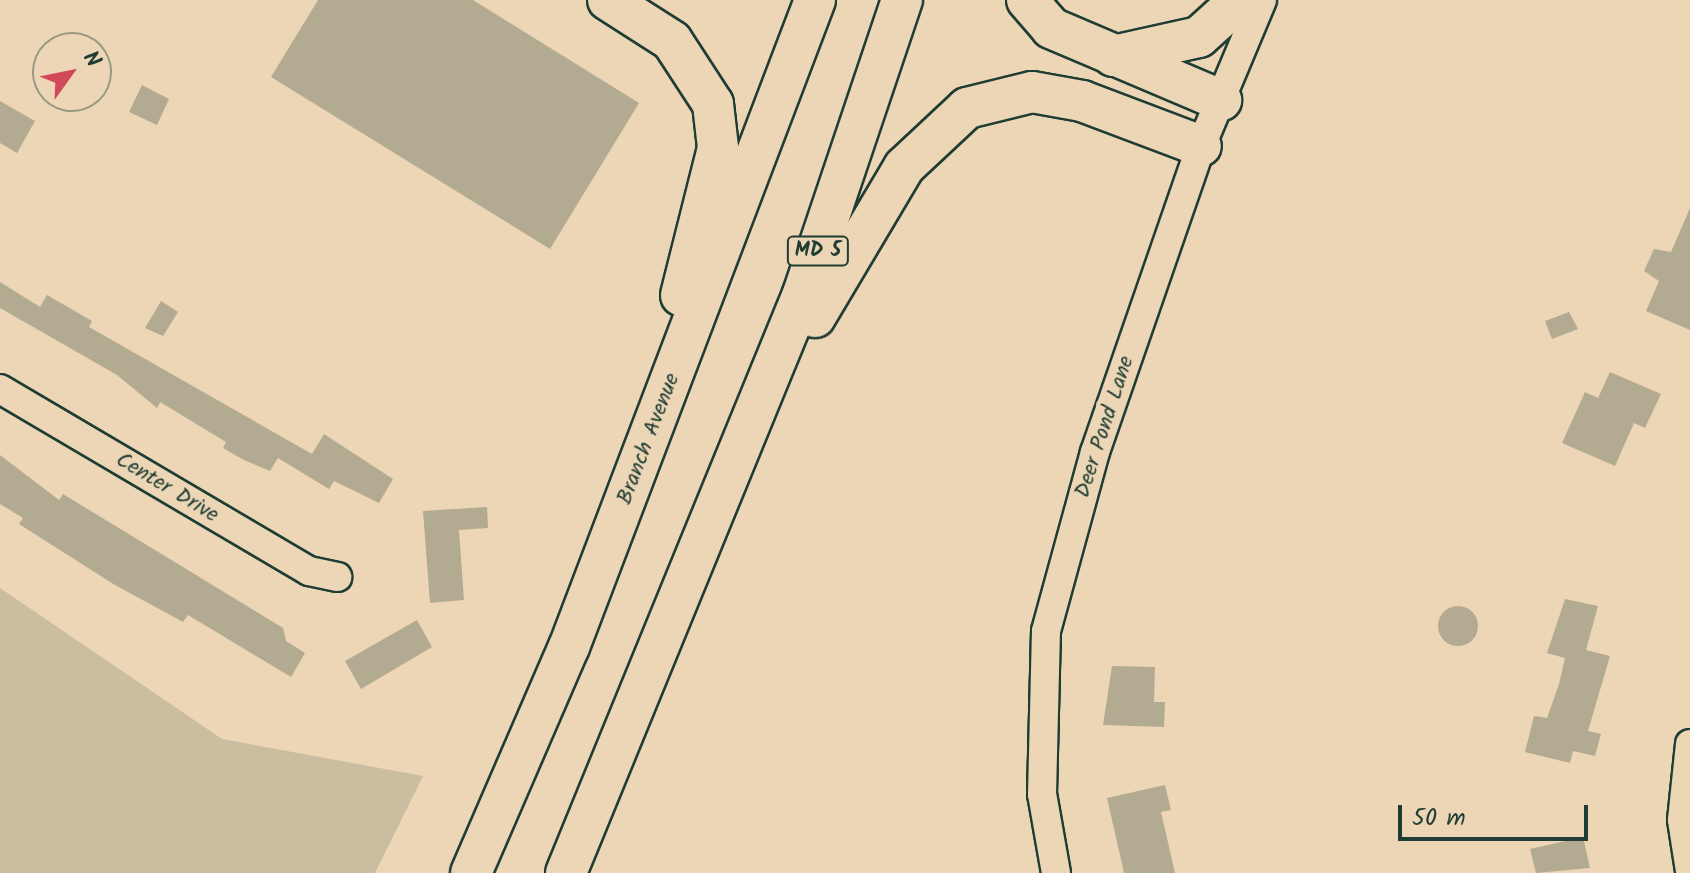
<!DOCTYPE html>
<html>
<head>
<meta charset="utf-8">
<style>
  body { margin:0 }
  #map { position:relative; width:1690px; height:873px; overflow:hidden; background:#ecd6b5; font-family:Kalam,sans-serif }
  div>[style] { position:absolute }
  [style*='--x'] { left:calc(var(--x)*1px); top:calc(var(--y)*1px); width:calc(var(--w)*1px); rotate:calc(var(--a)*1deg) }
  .green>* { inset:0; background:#cabda0 }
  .building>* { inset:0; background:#b3ab91 }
  .round { border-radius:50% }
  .roads { filter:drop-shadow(2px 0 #1f3d34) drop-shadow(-2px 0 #1f3d34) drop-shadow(0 2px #1f3d34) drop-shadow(0 -2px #1f3d34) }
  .minor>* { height:28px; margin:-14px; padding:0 14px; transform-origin:14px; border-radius:14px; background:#ecd6b5 }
  .highway>* { height:40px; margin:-20px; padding:0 20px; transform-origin:20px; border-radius:20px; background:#ecd6b5 }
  span { translate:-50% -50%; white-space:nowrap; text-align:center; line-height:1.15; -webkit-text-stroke:8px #ecd6b5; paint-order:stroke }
  .shield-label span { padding:2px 6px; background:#ecd6b5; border:2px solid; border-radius:6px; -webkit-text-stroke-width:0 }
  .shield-label { font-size:20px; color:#1f3d34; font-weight:700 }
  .street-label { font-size:22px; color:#1f3d34 }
  .north { position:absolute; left:32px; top:32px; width:80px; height:80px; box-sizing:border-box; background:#ecd6b5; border:2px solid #9a9981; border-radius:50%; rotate:57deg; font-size:22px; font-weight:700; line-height:32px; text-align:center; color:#1f3d34 }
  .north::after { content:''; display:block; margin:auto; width:28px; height:36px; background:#d1495b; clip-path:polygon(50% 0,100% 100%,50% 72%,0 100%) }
  .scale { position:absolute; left:1398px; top:805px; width:190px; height:36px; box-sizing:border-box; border:4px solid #1f3d34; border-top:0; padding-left:10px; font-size:24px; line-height:28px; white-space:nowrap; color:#1f3d34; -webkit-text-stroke:6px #ecd6b5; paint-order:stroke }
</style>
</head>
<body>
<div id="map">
  <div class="green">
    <i style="clip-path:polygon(0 588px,222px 739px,423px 776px,375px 873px,0 873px)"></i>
  </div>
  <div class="building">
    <i style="clip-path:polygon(318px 0,473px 0,639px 103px,550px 249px,271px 77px)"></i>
    <i style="clip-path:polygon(142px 85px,169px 99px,157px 125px,129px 112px)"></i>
    <i style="clip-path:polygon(0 101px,35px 121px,17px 153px,0 143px)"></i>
    <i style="clip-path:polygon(1690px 208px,1690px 330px,1646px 311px,1659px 281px,1644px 271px,1654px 249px,1671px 252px)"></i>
    <i style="clip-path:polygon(0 282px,40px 307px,47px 295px,92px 321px,89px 327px,312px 454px,324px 434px,393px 479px,379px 503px,334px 481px,329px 489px,278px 458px,270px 471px,244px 460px,223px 448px,226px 442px,160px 402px,157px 408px,117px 375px,0 308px)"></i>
    <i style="clip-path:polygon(161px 301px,178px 312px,163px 336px,145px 328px)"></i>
    <i style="clip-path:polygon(1569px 312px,1578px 329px,1552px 339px,1545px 321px)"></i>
    <i style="clip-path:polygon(1610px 372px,1661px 394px,1645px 428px,1634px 423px,1615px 466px,1562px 443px,1585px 392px,1598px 398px)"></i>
    <i style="clip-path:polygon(0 455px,59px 500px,63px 494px,283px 628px,286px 641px,305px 653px,291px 677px,188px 615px,183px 622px,115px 585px,19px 524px,23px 518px,0 504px)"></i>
    <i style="clip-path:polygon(487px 507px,488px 528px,459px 530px,464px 600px,430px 603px,423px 511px)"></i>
    <i style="clip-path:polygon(1565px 599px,1598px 606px,1586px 650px,1610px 656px,1588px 731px,1601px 734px,1595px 756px,1573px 751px,1570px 763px,1525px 752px,1534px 716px,1547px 718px,1559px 684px,1565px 658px,1547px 653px)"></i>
    <i class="round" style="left:1438px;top:606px;width:40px;height:40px"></i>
    <i style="clip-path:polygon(417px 620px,432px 647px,361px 689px,345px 661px)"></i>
    <i style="clip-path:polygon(1112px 666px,1155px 667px,1154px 702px,1165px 702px,1164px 727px,1103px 725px)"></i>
    <i style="clip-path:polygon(1165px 785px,1171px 810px,1161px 812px,1175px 873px,1124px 873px,1107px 798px)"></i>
    <i style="clip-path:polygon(1583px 837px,1590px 868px,1536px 873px,1530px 849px)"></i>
  </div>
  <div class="roads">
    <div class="minor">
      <i style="--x:0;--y:389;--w:359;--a:30.5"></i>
      <i style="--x:309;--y:571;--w:29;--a:12"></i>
      <i style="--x:1690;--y:744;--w:76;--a:96"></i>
      <i style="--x:1682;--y:820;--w:52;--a:81.1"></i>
      <i style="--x:1056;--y:873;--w:80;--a:-100"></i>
      <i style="--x:1042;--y:794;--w:163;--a:-88.6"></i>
      <i style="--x:1046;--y:631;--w:186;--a:-74.7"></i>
      <i style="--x:1095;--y:452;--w:324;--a:-70.9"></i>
      <i style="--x:1201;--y:146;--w:158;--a:-67.3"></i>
    </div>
    <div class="highway">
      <i style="--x:608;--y:0;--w:76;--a:32.6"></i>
      <i style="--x:672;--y:41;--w:75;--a:56.9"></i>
      <i style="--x:713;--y:104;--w:44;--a:83.5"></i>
      <i style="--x:718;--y:148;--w:152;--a:104.1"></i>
      <i style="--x:1027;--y:0;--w:37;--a:49"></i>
      <i style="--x:1051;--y:28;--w:185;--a:23"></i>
      <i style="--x:1113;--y:56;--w:88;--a:-12.5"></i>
      <i style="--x:1199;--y:37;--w:55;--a:-42.1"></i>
      <i style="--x:815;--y:317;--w:174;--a:-59.3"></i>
      <i style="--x:904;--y:167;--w:86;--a:-43.1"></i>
      <i style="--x:967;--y:108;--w:67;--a:-13.8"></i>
      <i style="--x:1032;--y:92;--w:51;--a:10.2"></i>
      <i style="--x:1082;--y:101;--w:127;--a:20.7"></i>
      <i style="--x:471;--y:873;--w:246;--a:-66.6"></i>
      <i style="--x:569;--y:647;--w:692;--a:-69.18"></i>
      <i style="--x:566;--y:873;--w:626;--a:-67.74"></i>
      <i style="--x:803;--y:294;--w:310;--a:-71.4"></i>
    </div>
  </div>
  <div class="shield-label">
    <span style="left:818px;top:251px">MD 5</span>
  </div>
  <div class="street-label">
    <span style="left:1105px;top:427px;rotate:-72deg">Deer Pond Lane</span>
    <span style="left:649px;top:439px;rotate:-69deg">Branch Avenue</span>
    <span style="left:167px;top:488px;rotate:31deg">Center Drive</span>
  </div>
  <div class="north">N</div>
  <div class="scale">50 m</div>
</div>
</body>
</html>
